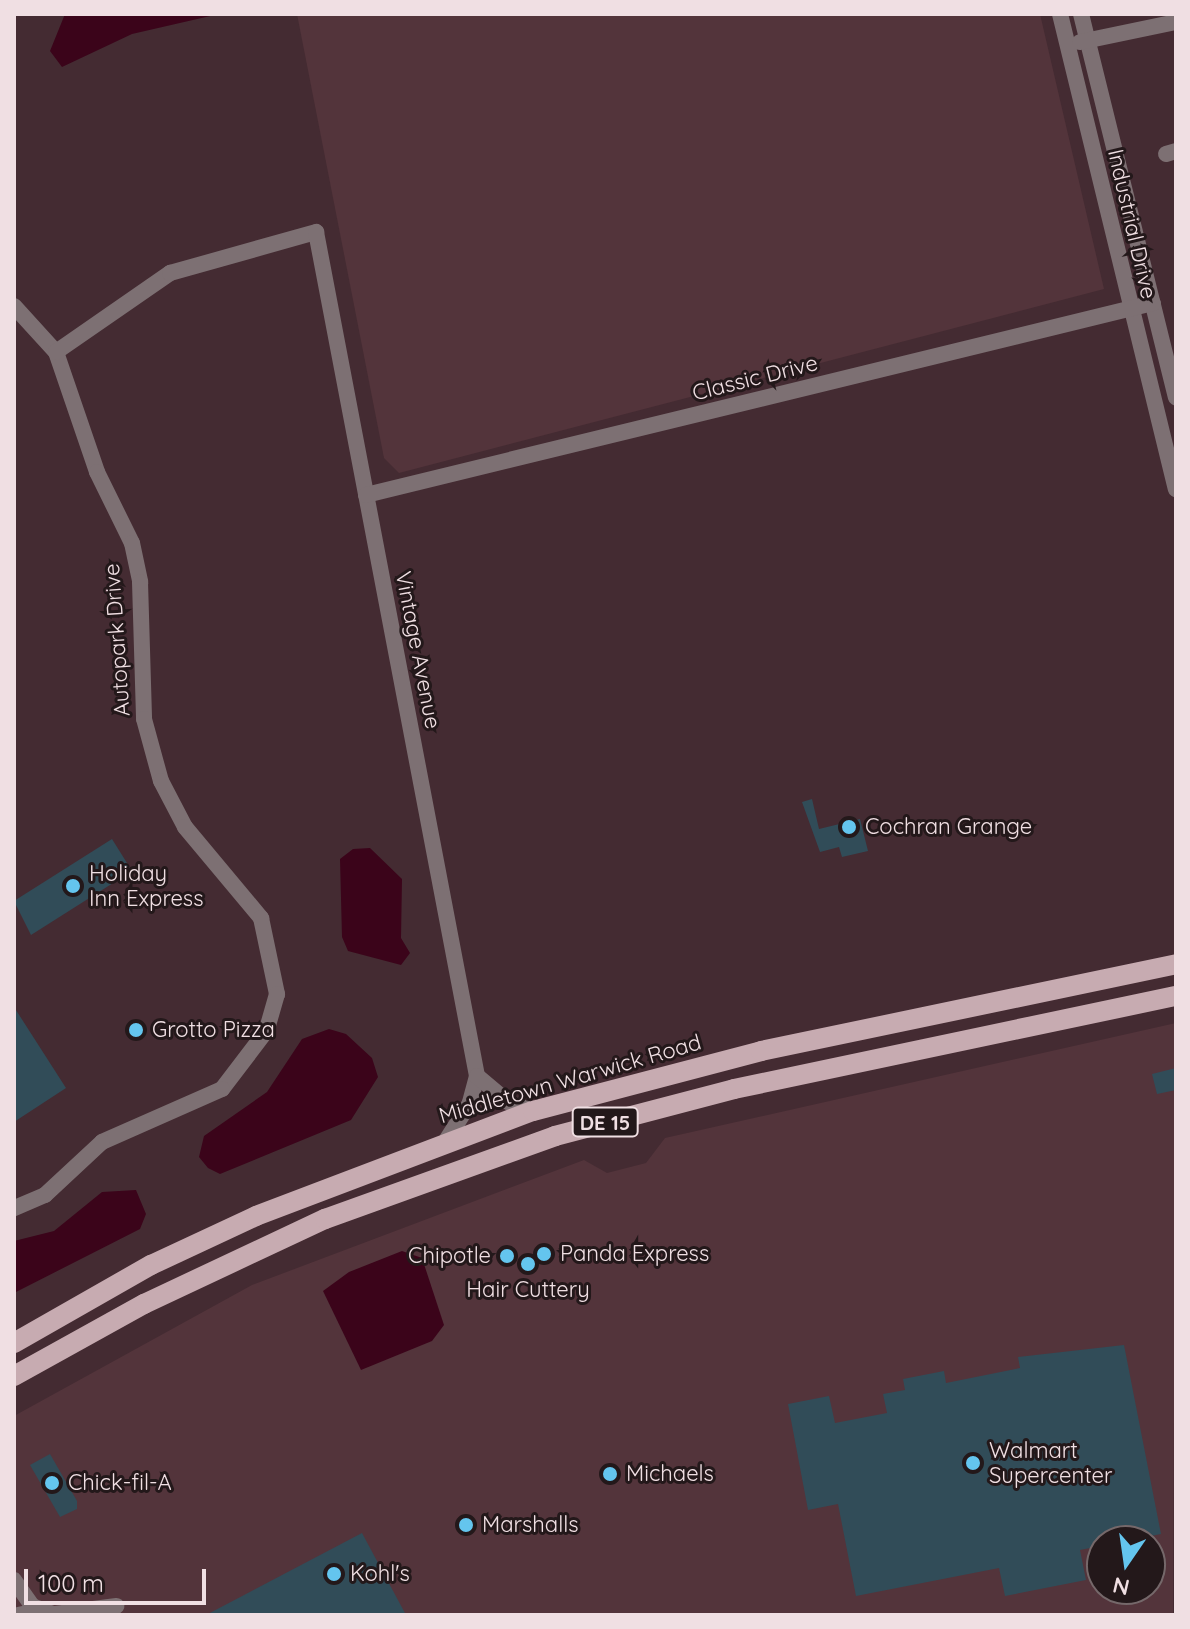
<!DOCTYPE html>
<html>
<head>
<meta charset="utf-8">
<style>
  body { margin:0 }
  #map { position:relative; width:1190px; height:1629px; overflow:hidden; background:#442b32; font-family:Quicksand,sans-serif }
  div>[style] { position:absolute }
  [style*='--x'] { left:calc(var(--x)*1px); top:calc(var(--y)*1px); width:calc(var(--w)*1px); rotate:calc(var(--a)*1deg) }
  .built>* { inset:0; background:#53343b }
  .water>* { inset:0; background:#3b041a }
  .building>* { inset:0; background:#314c58 }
  .minor>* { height:16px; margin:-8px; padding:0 8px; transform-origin:8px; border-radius:8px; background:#7d7073 }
  .major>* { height:20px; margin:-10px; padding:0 10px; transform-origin:10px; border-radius:10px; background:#c7abb1 }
  .dots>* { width:22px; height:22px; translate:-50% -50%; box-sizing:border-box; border:4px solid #23181a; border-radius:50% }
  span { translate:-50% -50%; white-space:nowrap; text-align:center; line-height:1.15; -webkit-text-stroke:6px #23181a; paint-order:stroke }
  .shield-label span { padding:2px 6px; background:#23181a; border:2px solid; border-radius:6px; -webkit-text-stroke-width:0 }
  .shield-label { font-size:20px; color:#f0dfe3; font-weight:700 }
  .street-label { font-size:22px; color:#f0dfe3 }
  .poi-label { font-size:22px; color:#f0dfe3 }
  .left { translate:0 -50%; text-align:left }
  .right { translate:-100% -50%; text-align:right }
  .frame { position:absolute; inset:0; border:16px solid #f0dfe3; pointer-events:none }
  .north { position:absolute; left:1086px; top:1525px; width:80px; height:80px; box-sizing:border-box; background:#23181a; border:2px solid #75686a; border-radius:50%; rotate:193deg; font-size:22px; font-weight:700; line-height:32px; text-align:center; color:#f0dfe3 }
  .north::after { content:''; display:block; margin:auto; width:28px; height:36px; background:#64c5ee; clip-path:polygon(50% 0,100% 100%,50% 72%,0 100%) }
  .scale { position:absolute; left:24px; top:1569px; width:182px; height:36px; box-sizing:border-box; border:4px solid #f0dfe3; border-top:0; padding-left:10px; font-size:24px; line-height:28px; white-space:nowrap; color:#f0dfe3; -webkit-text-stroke:6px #23181a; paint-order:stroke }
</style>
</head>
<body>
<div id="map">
  <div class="built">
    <i style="clip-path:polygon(297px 14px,1040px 14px,1104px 289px,399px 473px,384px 458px)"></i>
    <i style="clip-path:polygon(evenodd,1176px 1023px,1173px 1615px,14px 1615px,14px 1416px,252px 1285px,584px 1160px,607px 1173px,646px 1163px,665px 1138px,1176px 1023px,1102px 1541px,1150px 1541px,1150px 1589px,1102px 1589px,1102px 1541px)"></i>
  </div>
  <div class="water">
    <i style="clip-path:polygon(65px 14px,219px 14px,132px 34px,62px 67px,50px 51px)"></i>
    <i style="clip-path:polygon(370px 848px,402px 879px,401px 938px,410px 953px,401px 965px,348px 951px,342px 937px,340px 859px,353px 849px)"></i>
    <i style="clip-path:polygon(329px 1029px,346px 1034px,372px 1058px,378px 1077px,351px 1120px,220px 1174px,208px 1168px,199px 1157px,204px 1136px,267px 1092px,302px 1039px)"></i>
    <i style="clip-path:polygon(136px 1190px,146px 1214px,140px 1229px,14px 1293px,14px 1241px,54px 1231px,102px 1192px)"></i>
    <i style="clip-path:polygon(402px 1251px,422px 1258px,444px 1325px,432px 1341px,361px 1370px,323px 1291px,349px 1272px)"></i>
  </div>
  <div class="building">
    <i style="clip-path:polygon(812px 799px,819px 829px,860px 819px,868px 851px,842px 857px,839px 847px,820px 852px,802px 802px)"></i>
    <i style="clip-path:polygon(112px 839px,132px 871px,31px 935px,14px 901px)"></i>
    <i style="clip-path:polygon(14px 1007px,66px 1088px,14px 1122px)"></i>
    <i style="clip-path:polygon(1176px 1068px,1176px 1090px,1157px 1094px,1152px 1074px)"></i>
    <i style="clip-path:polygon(1124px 1345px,1161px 1534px,1080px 1550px,1086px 1580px,1005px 1596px,999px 1568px,856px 1596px,838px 1504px,808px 1510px,788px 1404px,829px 1396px,835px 1423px,887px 1413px,883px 1394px,905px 1390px,903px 1379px,944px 1371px,946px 1383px,1020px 1368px,1018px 1357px)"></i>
    <i style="clip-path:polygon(50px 1454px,77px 1501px,77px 1509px,60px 1517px,30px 1465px)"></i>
    <i style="clip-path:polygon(362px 1533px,406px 1615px,206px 1615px)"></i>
  </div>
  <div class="minor">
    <i style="--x:1060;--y:14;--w:489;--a:76.3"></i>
    <i style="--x:1081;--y:14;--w:395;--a:76.1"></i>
    <i style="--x:1080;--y:42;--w:98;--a:-11.8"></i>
    <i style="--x:1166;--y:154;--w:10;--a:-17"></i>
    <i style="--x:14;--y:306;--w:62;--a:47.6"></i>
    <i style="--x:56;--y:352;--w:127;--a:71.1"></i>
    <i style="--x:97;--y:472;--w:79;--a:63.8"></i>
    <i style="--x:132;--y:543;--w:40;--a:78"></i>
    <i style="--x:140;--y:582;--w:137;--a:88.3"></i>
    <i style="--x:144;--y:719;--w:64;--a:74.7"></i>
    <i style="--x:161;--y:781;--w:52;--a:62.4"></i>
    <i style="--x:185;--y:827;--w:119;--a:50.1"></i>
    <i style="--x:261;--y:918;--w:78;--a:78.1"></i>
    <i style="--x:277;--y:994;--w:37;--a:106"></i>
    <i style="--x:267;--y:1030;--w:74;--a:127.3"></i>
    <i style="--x:222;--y:1089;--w:131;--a:156.2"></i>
    <i style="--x:102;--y:1142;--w:78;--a:137.1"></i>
    <i style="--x:45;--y:1195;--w:34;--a:157"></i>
    <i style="--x:56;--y:352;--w:139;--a:-34.7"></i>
    <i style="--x:170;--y:273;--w:152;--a:-15.7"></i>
    <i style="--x:316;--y:232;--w:859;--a:79.2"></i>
    <i style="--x:477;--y:1076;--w:28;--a:105"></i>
    <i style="--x:470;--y:1103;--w:43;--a:122.6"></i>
    <i style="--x:366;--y:495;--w:810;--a:-13.71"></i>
    <i style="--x:477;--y:1076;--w:40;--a:40"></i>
    <i style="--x:508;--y:1102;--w:27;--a:20"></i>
    <i style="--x:14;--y:1580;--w:32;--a:55"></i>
    <i style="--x:32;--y:1606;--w:26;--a:21"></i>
    <i style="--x:55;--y:1614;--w:62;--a:-7.5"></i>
    <i style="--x:18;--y:1615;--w:24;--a:-12"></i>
  </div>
  <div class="major">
    <i style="--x:14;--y:1343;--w:158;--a:-29.7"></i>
    <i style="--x:151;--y:1265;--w:116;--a:-25"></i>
    <i style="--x:256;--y:1216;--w:296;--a:-20.8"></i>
    <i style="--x:533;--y:1111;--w:236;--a:-14.7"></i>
    <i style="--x:761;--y:1051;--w:424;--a:-11.8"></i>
    <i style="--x:14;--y:1376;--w:149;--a:-29"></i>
    <i style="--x:144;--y:1304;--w:200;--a:-25.2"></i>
    <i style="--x:325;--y:1219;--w:245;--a:-19.8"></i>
    <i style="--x:555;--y:1136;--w:185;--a:-14.7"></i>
    <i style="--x:734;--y:1089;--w:452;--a:-11.9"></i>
  </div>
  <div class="dots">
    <i style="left:849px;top:827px;background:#64c5ee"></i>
    <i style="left:73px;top:886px;background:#64c5ee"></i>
    <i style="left:136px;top:1030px;background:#64c5ee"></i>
    <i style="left:544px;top:1254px;background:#64c5ee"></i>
    <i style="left:507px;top:1256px;background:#64c5ee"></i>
    <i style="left:528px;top:1264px;background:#64c5ee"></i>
    <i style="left:973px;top:1463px;background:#64c5ee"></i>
    <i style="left:610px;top:1474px;background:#64c5ee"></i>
    <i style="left:52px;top:1483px;background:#64c5ee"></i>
    <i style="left:466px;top:1525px;background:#64c5ee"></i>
    <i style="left:334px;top:1574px;background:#64c5ee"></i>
  </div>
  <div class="shield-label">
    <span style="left:605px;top:1122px">DE 15</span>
  </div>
  <div class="street-label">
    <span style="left:1132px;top:224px;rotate:77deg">Industrial Drive</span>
    <span style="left:755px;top:378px;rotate:-14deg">Classic Drive</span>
    <span style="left:117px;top:640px;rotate:-94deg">Autopark Drive</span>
    <span style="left:418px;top:650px;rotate:79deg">Vintage Avenue</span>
    <span style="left:570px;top:1079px;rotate:-16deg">Middletown Warwick Road</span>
  </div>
  <div class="poi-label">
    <span class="left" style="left:865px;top:827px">Cochran Grange</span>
    <span class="left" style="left:89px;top:886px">Holiday<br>Inn Express</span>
    <span class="left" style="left:152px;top:1030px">Grotto Pizza</span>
    <span class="left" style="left:560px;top:1254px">Panda Express</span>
    <span class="right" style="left:491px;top:1256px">Chipotle</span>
    <span style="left:528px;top:1290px">Hair Cuttery</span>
    <span class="left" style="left:989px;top:1463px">Walmart<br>Supercenter</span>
    <span class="left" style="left:626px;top:1474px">Michaels</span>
    <span class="left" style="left:68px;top:1483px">Chick-fil-A</span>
    <span class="left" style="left:482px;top:1525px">Marshalls</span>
    <span class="left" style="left:350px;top:1574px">Kohl's</span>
  </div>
  <div class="frame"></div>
  <div class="north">N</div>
  <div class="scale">100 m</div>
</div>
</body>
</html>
